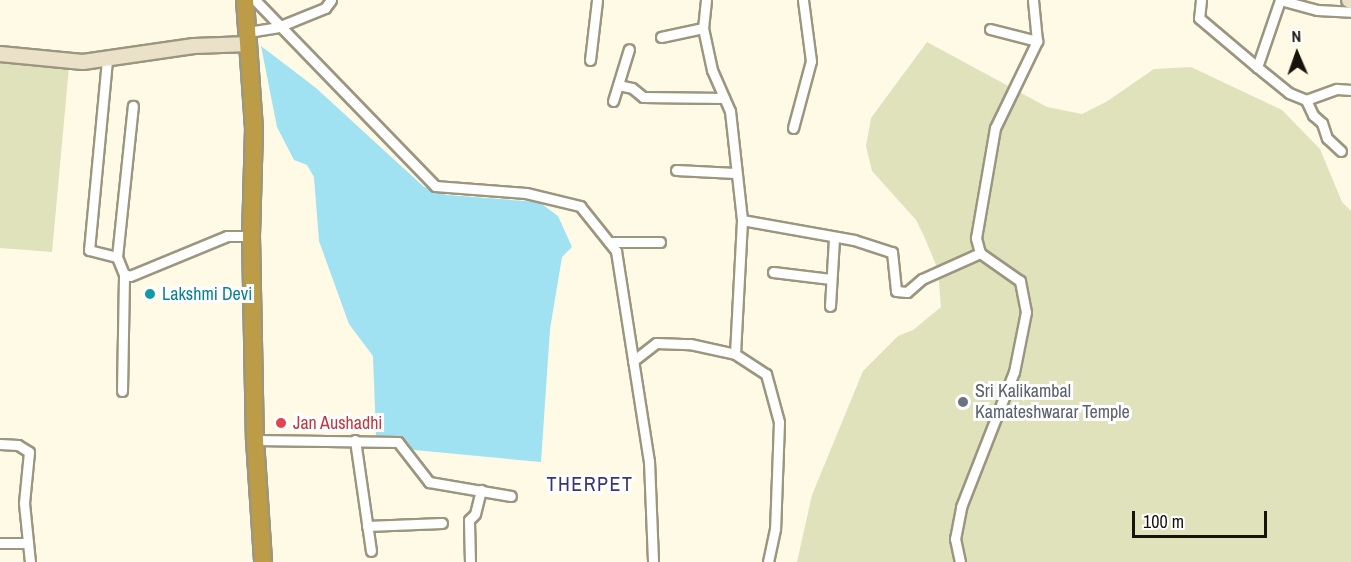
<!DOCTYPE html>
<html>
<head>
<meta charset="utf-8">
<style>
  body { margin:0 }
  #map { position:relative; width:1351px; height:562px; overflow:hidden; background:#fefae6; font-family:"Archivo Narrow",sans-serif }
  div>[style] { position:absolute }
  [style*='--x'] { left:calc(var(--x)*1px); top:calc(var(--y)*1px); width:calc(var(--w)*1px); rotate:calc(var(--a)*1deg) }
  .green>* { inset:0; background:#e0e2bc }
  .water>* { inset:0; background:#a0e1f2 }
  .roads { filter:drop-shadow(2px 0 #9b967f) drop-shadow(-2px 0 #9b967f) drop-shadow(0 2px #9b967f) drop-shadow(0 -2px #9b967f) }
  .street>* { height:9px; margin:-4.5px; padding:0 4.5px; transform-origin:4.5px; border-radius:4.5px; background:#fff }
  .secondary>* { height:14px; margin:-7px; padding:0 7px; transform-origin:7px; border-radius:7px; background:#ebe1c8 }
  .highway>* { height:16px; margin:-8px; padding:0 8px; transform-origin:8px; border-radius:8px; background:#bd9c48 }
  .dots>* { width:16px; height:16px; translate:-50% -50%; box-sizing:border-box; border:3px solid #fff; border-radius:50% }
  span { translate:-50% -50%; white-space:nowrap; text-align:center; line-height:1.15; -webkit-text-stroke:6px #fff; paint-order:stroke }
  .culture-label { font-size:18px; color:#0d838f }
  .left { translate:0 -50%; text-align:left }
  .worship-label { font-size:18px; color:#5b616d }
  .health-label { font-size:18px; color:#be3a42 }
  .neighbourhood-label { font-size:20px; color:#393672; letter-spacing:1.5px }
  .north { position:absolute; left:1267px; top:24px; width:60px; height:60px; -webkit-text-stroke:4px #fff; paint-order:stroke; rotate:358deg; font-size:16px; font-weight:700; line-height:24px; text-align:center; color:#15130a }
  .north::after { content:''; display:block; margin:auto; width:21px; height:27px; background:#15130a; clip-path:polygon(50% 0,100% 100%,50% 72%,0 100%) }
  .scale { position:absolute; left:1132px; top:511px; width:135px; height:27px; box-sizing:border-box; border:3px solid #15130a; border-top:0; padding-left:8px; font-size:18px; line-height:21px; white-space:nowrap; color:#15130a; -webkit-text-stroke:4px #fff; paint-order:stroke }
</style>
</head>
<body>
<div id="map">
  <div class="green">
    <i style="clip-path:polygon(927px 42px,1047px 107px,1082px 114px,1106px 102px,1154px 69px,1191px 67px,1282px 110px,1320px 149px,1342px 202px,1351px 211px,1351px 562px,797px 562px,812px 495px,863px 371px,898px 336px,913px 330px,941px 307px,938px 270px,924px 236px,916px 220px,872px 171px,866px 146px,871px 118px)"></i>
    <i style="clip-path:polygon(0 59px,69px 67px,52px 252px,0 248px)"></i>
  </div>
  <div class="water">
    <i style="clip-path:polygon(261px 46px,316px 88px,424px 187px,447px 195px,539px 202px,558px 216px,572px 247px,562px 257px,550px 329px,541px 462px,414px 450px,376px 436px,373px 356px,349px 324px,319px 241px,314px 177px,307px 165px,294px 160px,277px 127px)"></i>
  </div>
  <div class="roads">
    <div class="street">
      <i style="--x:255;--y:0;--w:259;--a:45.9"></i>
      <i style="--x:435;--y:186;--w:91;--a:4.4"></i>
      <i style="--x:526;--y:193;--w:56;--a:13.5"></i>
      <i style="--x:580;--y:206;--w:58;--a:51.3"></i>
      <i style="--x:616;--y:251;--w:213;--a:81.1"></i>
      <i style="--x:649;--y:461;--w:101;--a:87.7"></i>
      <i style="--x:706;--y:0;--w:28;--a:96"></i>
      <i style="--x:703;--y:28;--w:43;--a:77.9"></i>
      <i style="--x:712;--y:70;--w:45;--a:66.3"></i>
      <i style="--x:730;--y:111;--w:110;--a:83.7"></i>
      <i style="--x:742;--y:220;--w:114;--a:10.1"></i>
      <i style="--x:854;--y:240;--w:40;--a:18"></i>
      <i style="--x:892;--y:252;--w:39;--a:84"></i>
      <i style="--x:896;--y:291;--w:11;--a:5"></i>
      <i style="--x:907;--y:292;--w:20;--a:-41"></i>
      <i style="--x:922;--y:279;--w:64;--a:-24.1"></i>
      <i style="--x:1201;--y:0;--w:18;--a:96"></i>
      <i style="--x:1199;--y:18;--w:76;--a:40.2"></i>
      <i style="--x:1280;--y:0;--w:71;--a:108.9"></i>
      <i style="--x:1257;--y:67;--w:41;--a:39.1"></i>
      <i style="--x:1289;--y:93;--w:18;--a:22"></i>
      <i style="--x:1306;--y:100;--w:17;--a:65"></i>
      <i style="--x:1313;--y:115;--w:12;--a:42"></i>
      <i style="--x:1322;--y:123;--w:16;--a:72"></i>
      <i style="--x:1327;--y:138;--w:19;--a:43"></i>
      <i style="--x:1280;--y:0;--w:38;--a:15"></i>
      <i style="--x:1317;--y:10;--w:34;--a:3"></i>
      <i style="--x:990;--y:29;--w:49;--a:14.3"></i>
      <i style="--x:248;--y:32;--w:30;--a:-9"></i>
      <i style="--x:278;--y:27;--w:51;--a:-22"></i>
      <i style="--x:325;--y:8;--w:10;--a:-53"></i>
      <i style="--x:661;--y:37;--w:43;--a:-12.1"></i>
      <i style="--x:107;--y:60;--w:191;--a:95.4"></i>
      <i style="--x:89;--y:250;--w:29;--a:14"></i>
      <i style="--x:117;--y:257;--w:18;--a:68"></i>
      <i style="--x:124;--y:274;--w:6;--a:18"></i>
      <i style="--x:130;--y:276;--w:105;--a:-22.4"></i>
      <i style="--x:227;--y:236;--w:24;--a:0"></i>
      <i style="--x:590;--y:60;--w:60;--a:-83.3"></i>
      <i style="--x:618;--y:85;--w:14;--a:12"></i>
      <i style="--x:632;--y:88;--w:14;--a:39"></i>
      <i style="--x:643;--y:97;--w:81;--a:0.7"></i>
      <i style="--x:1306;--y:100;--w:33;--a:-20"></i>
      <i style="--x:1337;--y:89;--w:14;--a:4"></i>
      <i style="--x:613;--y:101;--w:54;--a:-72.9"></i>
      <i style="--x:793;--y:128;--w:69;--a:-75"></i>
      <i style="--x:811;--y:61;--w:62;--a:-97.5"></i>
      <i style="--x:676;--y:170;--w:59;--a:2.9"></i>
      <i style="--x:609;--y:242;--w:51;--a:0"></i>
      <i style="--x:117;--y:257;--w:152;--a:-84"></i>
      <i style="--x:773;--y:272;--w:58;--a:6.9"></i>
      <i style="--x:830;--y:306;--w:68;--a:-86.6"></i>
      <i style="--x:735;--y:354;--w:134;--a:-87"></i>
      <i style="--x:633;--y:361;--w:29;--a:-38"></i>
      <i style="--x:656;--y:343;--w:34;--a:2"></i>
      <i style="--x:690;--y:344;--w:46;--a:12.5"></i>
      <i style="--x:735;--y:354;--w:37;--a:33"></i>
      <i style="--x:766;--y:374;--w:50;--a:74.8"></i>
      <i style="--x:779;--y:422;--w:107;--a:92.1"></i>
      <i style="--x:775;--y:529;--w:34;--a:102"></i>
      <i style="--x:122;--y:391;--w:117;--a:-89"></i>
      <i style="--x:255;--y:440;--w:143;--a:0.8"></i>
      <i style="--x:398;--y:442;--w:51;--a:52.2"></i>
      <i style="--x:429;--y:482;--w:83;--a:9.7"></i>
      <i style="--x:355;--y:440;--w:112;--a:81.8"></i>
      <i style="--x:0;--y:444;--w:18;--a:3"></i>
      <i style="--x:18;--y:445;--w:13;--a:32"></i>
      <i style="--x:29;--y:452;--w:51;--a:95.6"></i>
      <i style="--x:24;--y:503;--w:59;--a:84.2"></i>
      <i style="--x:367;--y:526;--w:75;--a:-2.3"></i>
      <i style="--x:0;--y:543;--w:28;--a:0"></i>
      <i style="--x:470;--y:562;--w:42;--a:-91.4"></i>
      <i style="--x:469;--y:520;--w:8;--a:-45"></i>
      <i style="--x:475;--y:514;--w:25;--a:-76"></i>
      <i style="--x:960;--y:562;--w:24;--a:-102"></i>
      <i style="--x:955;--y:539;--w:33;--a:-79"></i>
      <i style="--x:961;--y:507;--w:145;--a:-68.6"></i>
      <i style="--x:1014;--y:372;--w:61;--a:-78.7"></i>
      <i style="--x:1026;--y:312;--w:32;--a:-101"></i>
      <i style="--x:1020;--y:281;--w:49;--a:-145"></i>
      <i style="--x:980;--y:253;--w:16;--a:-105"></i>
      <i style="--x:976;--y:238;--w:112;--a:-80.2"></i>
      <i style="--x:995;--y:128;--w:97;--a:-64.2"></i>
      <i style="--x:1037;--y:41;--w:41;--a:-95.6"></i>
    </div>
    <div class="secondary">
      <i style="--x:1349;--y:0;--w:2;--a:27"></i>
      <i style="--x:0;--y:54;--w:83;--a:5.5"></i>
      <i style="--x:83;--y:62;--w:112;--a:-8.2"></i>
      <i style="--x:194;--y:46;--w:55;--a:-2.1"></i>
    </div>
    <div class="highway">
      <i style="--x:245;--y:0;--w:129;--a:86"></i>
      <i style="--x:254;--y:129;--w:107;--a:91.6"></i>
      <i style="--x:251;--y:236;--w:204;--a:88.9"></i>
      <i style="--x:255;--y:440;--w:122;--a:86.2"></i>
    </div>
  </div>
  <div class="dots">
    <i style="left:150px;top:294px;background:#0f9aa8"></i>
    <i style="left:963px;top:402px;background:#6b7280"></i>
    <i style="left:281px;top:423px;background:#e0444e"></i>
  </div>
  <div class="culture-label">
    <span class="left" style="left:162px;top:294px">Lakshmi Devi</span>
  </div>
  <div class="worship-label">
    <span class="left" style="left:975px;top:402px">Sri Kalikambal<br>Kamateshwarar Temple</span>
  </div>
  <div class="health-label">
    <span class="left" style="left:293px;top:423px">Jan Aushadhi</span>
  </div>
  <div class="neighbourhood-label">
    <span style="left:590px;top:483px">THERPET</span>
  </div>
  <div class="north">N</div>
  <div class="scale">100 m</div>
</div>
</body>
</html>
